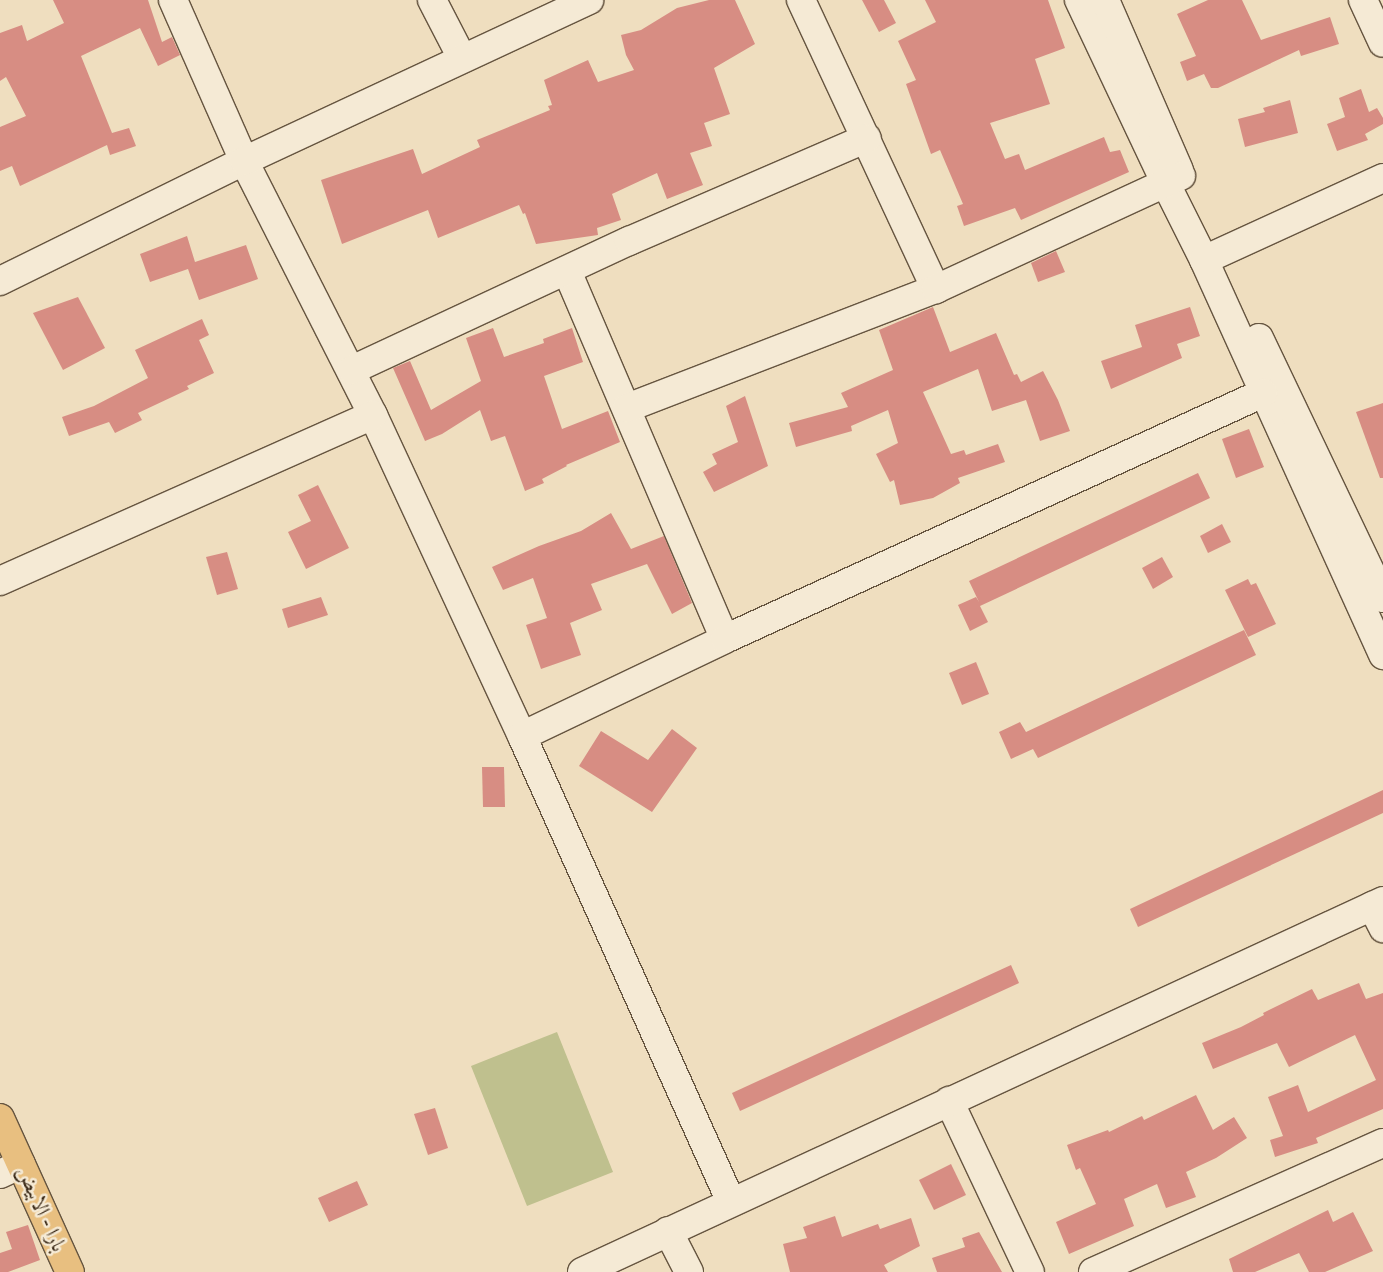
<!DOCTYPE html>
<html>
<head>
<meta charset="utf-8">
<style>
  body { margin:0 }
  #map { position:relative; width:1383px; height:1272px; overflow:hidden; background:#efdebf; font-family:"IM FELL Double Pica",Amiri,serif }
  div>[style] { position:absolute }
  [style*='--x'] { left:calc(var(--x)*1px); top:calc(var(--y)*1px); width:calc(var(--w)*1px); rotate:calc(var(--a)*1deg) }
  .green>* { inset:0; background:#bfc08e }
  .building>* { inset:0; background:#d78d83 }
  .roads { filter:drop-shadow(1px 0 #665540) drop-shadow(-1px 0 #665540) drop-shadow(0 1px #665540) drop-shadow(0 -1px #665540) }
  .minor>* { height:28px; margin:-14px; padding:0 14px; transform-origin:14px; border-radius:14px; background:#f5ead5 }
  .major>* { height:28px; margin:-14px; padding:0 14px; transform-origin:14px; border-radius:14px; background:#e8bf80 }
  span { translate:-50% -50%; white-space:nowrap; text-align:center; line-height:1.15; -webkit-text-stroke:5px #f5ead5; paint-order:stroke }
  .street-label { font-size:21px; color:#382715 }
</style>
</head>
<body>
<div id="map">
  <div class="green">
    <i style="clip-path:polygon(557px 1032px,613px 1172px,527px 1206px,471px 1066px)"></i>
  </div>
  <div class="building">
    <i style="clip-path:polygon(53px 0,148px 0,162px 42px,172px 37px,180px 55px,158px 66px,140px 28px,81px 56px,112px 133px,129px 128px,136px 146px,110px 155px,107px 145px,20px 186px,12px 166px,0 171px,0 127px,26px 116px,6px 77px,0 81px,0 33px,22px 25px,27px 41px,64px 23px)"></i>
    <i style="clip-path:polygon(709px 0,735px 0,755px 44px,714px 68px,730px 114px,704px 123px,712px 146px,690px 153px,703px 185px,667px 199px,657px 173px,612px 194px,621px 220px,597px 228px,598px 235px,536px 244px,525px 213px,523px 214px,519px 205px,438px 238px,428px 210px,342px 244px,321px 180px,413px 149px,422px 174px,480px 147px,477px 140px,550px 110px,548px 106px,552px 105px,544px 80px,588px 60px,598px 82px,634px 70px,626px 55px,621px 35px,641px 30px,677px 8px)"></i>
    <i style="clip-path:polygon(862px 0,884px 0,896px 23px,879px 32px)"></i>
    <i style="clip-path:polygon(925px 0,1048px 0,1065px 48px,1035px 59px,1050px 104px,990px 123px,1005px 159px,1019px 154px,1025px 170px,1104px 137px,1110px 152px,1120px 150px,1129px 172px,1021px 220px,1015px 208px,964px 226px,957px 206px,963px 204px,940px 150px,931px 154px,906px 84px,916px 80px,898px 41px,936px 22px)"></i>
    <i style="clip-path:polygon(1208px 0,1242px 0,1261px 40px,1330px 17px,1339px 44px,1301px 56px,1299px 50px,1218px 88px,1211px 88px,1204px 74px,1187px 81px,1180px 62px,1196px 56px,1177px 14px)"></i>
    <i style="clip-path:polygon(1361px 89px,1369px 112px,1377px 108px,1383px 118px,1383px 124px,1365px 134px,1368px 140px,1337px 151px,1327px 124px,1345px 117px,1339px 98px)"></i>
    <i style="clip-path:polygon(1290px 100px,1298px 133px,1245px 147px,1238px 119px,1265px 112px,1263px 108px)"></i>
    <i style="clip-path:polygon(187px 236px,195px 262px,246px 245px,258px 279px,199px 300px,188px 269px,150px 282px,140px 254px)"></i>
    <i style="clip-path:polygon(1056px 251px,1065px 272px,1038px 282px,1031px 263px)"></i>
    <i style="clip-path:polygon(78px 297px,105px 348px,63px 370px,33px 313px)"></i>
    <i style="clip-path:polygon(933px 307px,950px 352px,996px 333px,1014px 375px,1017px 374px,1021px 382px,1043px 371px,1058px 400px,1070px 431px,1040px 441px,1026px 400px,992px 411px,978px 369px,923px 392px,951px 454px,964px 450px,966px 455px,998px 444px,1005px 462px,958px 478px,960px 483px,933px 498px,900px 505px,894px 480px,890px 482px,876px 454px,898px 443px,888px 410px,851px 426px,852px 431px,796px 447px,789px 423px,848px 407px,841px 393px,893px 370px,879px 330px)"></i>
    <i style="clip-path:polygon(1190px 307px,1200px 336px,1177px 344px,1182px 358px,1111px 389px,1101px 361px,1142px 347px,1135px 325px)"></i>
    <i style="clip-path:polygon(202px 319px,209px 335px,199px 340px,214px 373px,187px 386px,189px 389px,138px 413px,142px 420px,115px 433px,109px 422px,69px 436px,62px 417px,94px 406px,148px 378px,135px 350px)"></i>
    <i style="clip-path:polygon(493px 328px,504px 357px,544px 343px,543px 339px,572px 328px,583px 362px,544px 376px,562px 429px,608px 411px,620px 442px,566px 465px,567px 466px,542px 479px,544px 483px,525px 491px,505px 436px,491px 441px,480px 410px,442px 434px,425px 441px,393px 368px,410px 361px,431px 410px,481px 381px,466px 338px)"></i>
    <i style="clip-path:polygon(745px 396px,768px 466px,714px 492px,703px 472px,717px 464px,712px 454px,738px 442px,726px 406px)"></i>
    <i style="clip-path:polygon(1383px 403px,1383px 478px,1380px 478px,1356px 412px)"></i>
    <i style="clip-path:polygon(1249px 429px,1264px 467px,1236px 478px,1222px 439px)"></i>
    <i style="clip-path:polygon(1198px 473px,1210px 498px,980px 606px,988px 622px,970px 631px,958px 605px,976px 597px,979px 602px,969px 581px)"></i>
    <i style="clip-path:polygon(318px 485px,349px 548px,306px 569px,288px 532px,311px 521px,298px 495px)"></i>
    <i style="clip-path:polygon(611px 513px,631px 549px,664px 536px,692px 603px,672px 614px,647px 564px,591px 584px,602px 610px,570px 623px,581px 655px,541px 669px,526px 625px,547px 618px,533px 578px,503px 590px,492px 567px,539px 546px,581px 531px)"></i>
    <i style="clip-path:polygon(1222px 524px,1231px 542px,1208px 553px,1200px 536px)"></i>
    <i style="clip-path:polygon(227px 552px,238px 589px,217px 595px,206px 557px)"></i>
    <i style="clip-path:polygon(1162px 557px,1173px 577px,1153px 589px,1142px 568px)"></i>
    <i style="clip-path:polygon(1248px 579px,1251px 585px,1256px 583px,1276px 624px,1248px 637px,1225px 590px)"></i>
    <i style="clip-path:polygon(321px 597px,328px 615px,288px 628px,282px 609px)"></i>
    <i style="clip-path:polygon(1244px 630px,1256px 655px,1038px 758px,1033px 749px,1011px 759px,999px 732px,1020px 722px,1026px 732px)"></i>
    <i style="clip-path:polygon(976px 662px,989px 694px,962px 705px,949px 673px)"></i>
    <i style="clip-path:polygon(672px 729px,697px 748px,652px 812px,579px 766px,601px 731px,648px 760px)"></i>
    <i style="clip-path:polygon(482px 767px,504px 767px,505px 807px,483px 807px)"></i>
    <i style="clip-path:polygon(1383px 790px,1383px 813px,1138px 927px,1130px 909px)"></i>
    <i style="clip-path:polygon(1011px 965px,1019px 983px,740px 1111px,732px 1093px)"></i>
    <i style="clip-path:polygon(1359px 983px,1366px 999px,1383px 993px,1383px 1109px,1316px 1138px,1318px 1143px,1275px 1157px,1270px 1140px,1283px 1136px,1268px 1097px,1298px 1085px,1308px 1112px,1376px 1080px,1355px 1035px,1289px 1067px,1277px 1043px,1213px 1069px,1202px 1043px,1241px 1027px,1264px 1015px,1263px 1013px,1312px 989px,1318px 1000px)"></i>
    <i style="clip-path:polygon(1196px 1095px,1213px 1130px,1234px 1117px,1247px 1138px,1216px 1158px,1186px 1172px,1196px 1197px,1166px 1208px,1157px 1184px,1124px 1199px,1134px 1226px,1069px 1254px,1056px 1222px,1096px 1204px,1080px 1168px,1076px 1170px,1067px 1145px,1108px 1130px,1109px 1132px,1142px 1116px,1144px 1120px)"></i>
    <i style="clip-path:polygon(435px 1108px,448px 1148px,428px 1155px,414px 1114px)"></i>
    <i style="clip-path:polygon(951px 1164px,966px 1195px,934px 1210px,919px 1180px)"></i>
    <i style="clip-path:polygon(357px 1181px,368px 1205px,329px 1222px,318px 1198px)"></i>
    <i style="clip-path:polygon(1328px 1210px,1333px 1222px,1353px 1212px,1373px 1251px,1325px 1272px,1309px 1272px,1299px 1253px,1255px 1272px,1233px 1272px,1229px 1259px)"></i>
    <i style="clip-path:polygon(835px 1216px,842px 1237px,878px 1224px,880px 1229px,911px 1218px,920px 1246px,884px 1265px,888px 1272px,790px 1272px,783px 1244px,807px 1238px,803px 1227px)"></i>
    <i style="clip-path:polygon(28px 1225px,40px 1260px,8px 1272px,0 1272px,0 1253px,12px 1249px,6px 1232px)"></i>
    <i style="clip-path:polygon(979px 1232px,1002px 1272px,937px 1272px,932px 1258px,965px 1247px,962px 1238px)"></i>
  </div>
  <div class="roads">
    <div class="minor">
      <i style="--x:173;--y:0;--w:176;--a:66.2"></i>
      <i style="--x:244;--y:161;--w:285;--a:63.1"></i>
      <i style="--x:373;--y:415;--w:354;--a:65.1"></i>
      <i style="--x:522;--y:736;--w:511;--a:65.84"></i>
      <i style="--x:432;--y:0;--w:65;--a:62.7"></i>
      <i style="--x:801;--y:0;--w:319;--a:65"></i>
      <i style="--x:1079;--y:0;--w:204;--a:64.7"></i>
      <i style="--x:1166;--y:184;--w:85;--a:63.4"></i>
      <i style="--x:1204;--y:260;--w:434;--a:65.6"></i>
      <i style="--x:1105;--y:0;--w:185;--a:66.5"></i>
      <i style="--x:1363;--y:0;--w:47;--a:65.1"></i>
      <i style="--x:1204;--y:260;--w:197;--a:-24.6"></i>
      <i style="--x:567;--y:271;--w:400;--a:66.8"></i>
      <i style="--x:0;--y:281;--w:272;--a:-26.2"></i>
      <i style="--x:244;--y:161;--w:381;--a:-25"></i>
      <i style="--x:1259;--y:338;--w:288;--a:64.5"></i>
      <i style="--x:352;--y:370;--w:306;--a:-25"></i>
      <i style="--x:629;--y:241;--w:259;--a:-23.4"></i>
      <i style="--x:627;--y:408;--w:331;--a:-21.1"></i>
      <i style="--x:936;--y:289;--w:270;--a:-24.8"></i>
      <i style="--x:0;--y:581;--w:408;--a:-24"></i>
      <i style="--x:522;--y:736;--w:225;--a:-25.5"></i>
      <i style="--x:725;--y:639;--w:592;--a:-24.57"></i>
      <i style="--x:1372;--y:906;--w:25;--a:63"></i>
      <i style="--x:949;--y:1101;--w:189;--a:64.7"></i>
      <i style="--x:0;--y:1174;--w:23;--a:-25"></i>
      <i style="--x:668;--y:1231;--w:46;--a:62.9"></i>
      <i style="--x:582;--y:1272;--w:883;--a:-24.85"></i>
      <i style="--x:1093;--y:1272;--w:317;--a:-24"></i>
    </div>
    <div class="major">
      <i style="--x:0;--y:1118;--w:169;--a:65.6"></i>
    </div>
  </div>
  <div class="street-label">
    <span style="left:41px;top:1209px;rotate:66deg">بارا - الابيض</span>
  </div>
</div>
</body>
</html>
